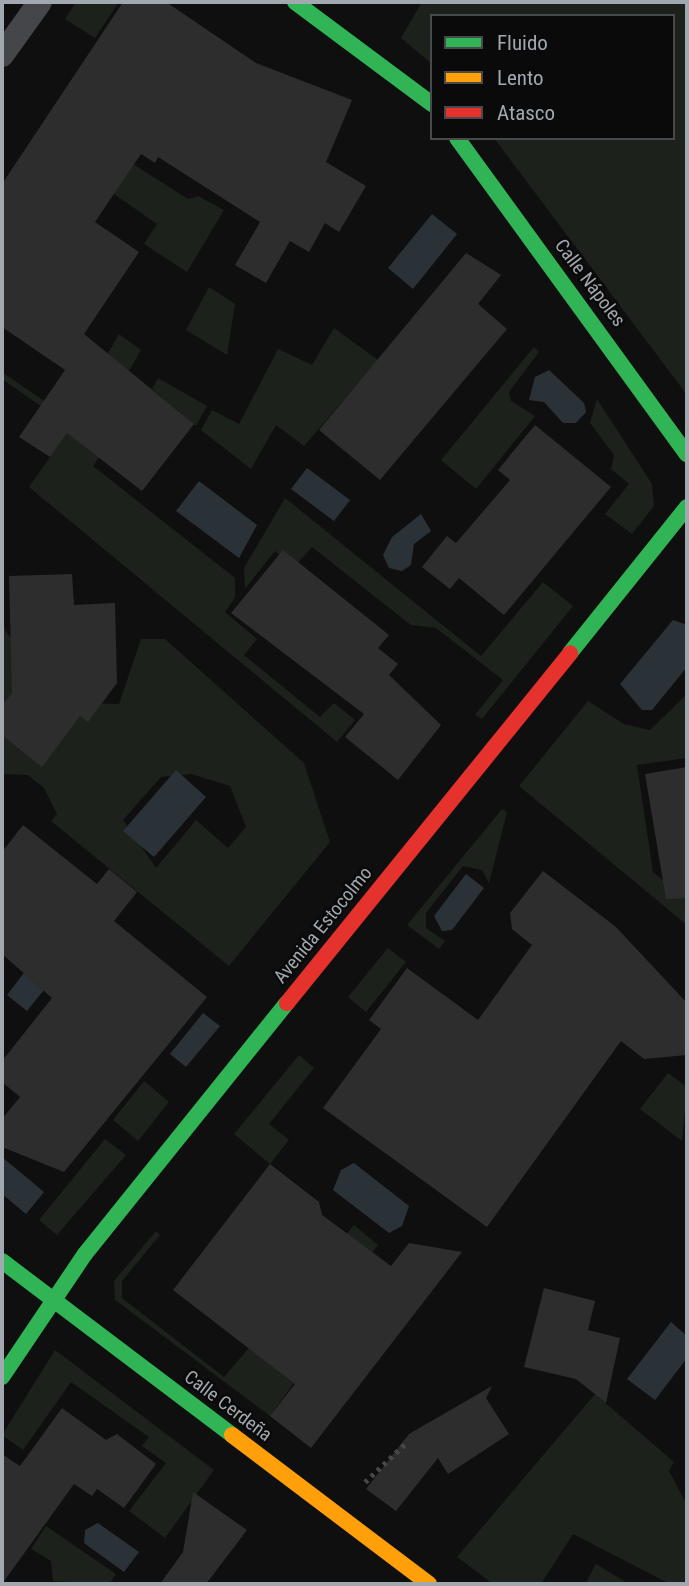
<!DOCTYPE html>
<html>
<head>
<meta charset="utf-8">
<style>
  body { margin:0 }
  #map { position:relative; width:689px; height:1586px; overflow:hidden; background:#0f0f10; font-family:"Roboto Condensed",sans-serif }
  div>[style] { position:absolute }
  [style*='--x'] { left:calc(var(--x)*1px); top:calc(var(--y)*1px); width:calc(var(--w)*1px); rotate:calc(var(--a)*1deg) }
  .green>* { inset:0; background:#1c211c }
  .water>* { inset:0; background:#2b3237 }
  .building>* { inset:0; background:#2d2d2e }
  .path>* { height:4.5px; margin-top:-2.25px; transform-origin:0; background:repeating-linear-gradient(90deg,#464749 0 3.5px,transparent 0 8.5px) }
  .lane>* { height:24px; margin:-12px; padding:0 12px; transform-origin:12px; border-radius:12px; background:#444649 }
  .fast>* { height:16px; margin:-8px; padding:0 8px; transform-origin:8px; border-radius:8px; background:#30b455 }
  .slow>* { height:16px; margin:-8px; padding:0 8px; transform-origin:8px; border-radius:8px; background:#ff9f0a }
  .jam>* { height:16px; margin:-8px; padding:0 8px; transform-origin:8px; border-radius:8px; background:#e5322d }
  span { translate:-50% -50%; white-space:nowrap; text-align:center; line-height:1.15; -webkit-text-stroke:5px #0a0a0b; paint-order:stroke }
  .street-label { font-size:19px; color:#a2a8af }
  .frame { position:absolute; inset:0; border:4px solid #a2a8af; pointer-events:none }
  .legend { position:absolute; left:430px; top:14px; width:245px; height:126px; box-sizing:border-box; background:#0a0a0b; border:2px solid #47494d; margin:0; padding:9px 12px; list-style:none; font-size:21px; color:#a2a8af }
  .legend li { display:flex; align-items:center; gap:14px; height:35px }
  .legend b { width:35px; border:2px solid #47494d }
</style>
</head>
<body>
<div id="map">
  <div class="green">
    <i style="clip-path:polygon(76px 2px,119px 2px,95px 38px,65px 19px)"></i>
    <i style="clip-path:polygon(422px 2px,687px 2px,687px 395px,494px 138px,673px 138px,673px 16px,432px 16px,432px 64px,401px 38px)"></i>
    <i style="clip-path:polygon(133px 164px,188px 199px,198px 196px,224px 210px,187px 272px,144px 244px,157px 224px,114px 194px)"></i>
    <i style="clip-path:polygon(209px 287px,235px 304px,227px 355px,186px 330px)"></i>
    <i style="clip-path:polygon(334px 328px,378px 360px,304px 446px,276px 425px,251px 469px,201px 430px,212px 410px,239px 424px,278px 349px,312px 365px)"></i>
    <i style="clip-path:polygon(119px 334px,141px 350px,109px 405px,127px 419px,93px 466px,235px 578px,235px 598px,225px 612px,257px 639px,244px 655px,320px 717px,334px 703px,355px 720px,337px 742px,29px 487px,71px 427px,2px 379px,2px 372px,70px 419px)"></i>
    <i style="clip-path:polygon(534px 347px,539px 352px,509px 392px,511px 401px,535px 416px,476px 489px,441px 460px)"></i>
    <i style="clip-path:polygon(158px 378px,207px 406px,196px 426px,152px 389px)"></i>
    <i style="clip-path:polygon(597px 399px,652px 484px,654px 506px,632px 534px,605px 514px,629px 484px,611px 469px,614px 455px,590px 423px)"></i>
    <i style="clip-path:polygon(285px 498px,481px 656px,543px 582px,573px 606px,482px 719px,475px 715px,503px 680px,436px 628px,411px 625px,312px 547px,295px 566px,275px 551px,245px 589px,244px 568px)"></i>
    <i style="clip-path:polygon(evenodd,2px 612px,5px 630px,26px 658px,82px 703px,119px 704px,141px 639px,165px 639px,304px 763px,330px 842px,229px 966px,51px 821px,57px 814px,44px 788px,28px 775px,2px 774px,2px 612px,191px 774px,230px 786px,246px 827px,228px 848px,196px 820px,156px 868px,123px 820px,161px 777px,191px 774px)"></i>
    <i style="clip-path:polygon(687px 694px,687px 758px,637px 765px,653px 872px,687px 900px,687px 925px,519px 786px,588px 701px,624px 724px,650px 730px)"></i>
    <i style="clip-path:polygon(502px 809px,507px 812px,489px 883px,482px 870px,463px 866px,426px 913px,426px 928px,445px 941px,439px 949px,407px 925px)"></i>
    <i style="clip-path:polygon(388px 948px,406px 962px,366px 1012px,348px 997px)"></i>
    <i style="clip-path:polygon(299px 1055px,314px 1068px,269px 1124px,289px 1140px,270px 1164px,234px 1134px)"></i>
    <i style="clip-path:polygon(668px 1073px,687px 1087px,682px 1141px,640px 1109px)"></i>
    <i style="clip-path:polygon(144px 1081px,169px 1102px,138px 1141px,113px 1120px)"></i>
    <i style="clip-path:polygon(105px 1139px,126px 1155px,57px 1235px,39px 1220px)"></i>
    <i style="clip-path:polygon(354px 1225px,378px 1245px,279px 1372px,294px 1383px,270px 1416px,115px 1300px,114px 1281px,156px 1231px,160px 1235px,122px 1281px,122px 1298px,224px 1377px)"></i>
    <i style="clip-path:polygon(55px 1350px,214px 1470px,165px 1538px,129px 1511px,166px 1463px,142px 1446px,149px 1437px,71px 1382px,23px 1450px,2px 1435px)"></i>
    <i style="clip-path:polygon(595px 1394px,674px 1462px,669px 1471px,687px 1505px,687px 1584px,670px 1584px,573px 1534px,541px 1584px,493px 1584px,457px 1557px)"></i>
    <i style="clip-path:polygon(46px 1526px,116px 1574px,109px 1584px,53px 1581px,51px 1561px,31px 1549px)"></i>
    <i style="clip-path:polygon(596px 1564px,629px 1584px,585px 1584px)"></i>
  </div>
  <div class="water">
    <i style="clip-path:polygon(432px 214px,457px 234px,413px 289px,388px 268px)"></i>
    <i style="clip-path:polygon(549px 370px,584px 403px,586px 412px,576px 423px,563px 423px,544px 402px,529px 400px,535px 377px)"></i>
    <i style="clip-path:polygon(307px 468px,350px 500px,334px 521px,291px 489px)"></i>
    <i style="clip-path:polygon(199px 481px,257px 525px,239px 558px,176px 511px)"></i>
    <i style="clip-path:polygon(421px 514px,431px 531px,414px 544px,411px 565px,402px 571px,389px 568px,383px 555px,392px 537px)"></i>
    <i style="clip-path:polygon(673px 620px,687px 625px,687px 667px,652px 710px,642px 710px,620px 684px)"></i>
    <i style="clip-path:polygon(176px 770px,206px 797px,154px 857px,123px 831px)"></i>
    <i style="clip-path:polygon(466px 874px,484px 888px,452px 930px,442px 931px,434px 916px)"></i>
    <i style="clip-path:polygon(43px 948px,64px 965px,27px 1011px,7px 995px)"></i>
    <i style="clip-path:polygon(203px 1013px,220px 1026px,186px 1067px,170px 1054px)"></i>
    <i style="clip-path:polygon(2px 1157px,44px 1192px,26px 1214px,2px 1194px)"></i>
    <i style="clip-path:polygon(354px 1163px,409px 1206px,402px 1226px,389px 1233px,333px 1190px,341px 1170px)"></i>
    <i style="clip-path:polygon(671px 1322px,687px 1336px,687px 1358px,655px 1400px,627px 1379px)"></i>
    <i style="clip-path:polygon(98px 1523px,139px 1552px,124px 1572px,84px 1543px,85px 1530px)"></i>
  </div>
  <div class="building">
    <i style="clip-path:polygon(123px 2px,166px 2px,256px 63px,352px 100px,326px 162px,366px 186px,339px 232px,325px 223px,309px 252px,290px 241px,266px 283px,235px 265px,260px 222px,158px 157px,155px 163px,141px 154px,95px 222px,139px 252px,84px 334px,194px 424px,142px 491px,67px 433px,50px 457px,19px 437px,65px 370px,2px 327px,2px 184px)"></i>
    <i style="clip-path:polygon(466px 253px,501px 275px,478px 304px,507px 329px,380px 480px,319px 430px)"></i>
    <i style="clip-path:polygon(535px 425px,611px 487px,504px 615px,459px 578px,450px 589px,422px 567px,447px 536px,456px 543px,510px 480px,498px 470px)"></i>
    <i style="clip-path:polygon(283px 550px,389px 635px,378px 648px,398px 664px,389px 675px,441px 725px,398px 780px,345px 737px,364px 714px,231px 613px)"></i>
    <i style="clip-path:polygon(72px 574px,74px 605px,115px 603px,117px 683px,88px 722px,80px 716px,42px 767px,2px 735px,2px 705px,12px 693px,9px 576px)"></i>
    <i style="clip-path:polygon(687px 767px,687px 898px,666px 899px,645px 774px)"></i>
    <i style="clip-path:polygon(23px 825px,97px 884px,109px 869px,137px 892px,114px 921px,207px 997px,64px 1172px,2px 1147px,2px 1119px,20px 1097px,2px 1082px,2px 1061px,52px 998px,2px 954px,2px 852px)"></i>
    <i style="clip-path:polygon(543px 871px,616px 927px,687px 1003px,687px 1055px,644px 1059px,621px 1041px,487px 1227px,323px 1108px,381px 1029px,369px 1020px,407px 968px,478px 1020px,532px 945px,512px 929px,510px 913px)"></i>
    <i style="clip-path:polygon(270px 1164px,319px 1202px,322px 1215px,391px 1266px,409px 1243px,462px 1252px,311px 1448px,270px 1416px,295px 1384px,173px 1290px)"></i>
    <i style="clip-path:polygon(544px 1288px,595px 1301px,588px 1330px,620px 1338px,606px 1403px,576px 1379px,524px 1367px)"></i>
    <i style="clip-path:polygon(492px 1386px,486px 1398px,509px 1434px,448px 1474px,438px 1458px,396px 1511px,366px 1489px,409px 1434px)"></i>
    <i style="clip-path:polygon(62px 1408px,106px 1440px,117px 1434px,156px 1464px,124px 1508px,97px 1489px,92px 1496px,74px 1484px,2px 1584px,2px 1454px,20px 1466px)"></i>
    <i style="clip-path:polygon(193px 1492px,247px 1530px,206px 1584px,160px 1584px,183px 1552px)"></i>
  </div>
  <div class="path">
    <i style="--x:365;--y:1482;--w:57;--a:-43.6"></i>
  </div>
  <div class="lane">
    <i style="--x:2;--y:55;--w:65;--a:-54.4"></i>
  </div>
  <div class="fast">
    <i style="--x:295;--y:2;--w:171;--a:36.7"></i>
    <i style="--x:457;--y:138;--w:391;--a:54"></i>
    <i style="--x:570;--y:653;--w:187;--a:-51.3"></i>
    <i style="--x:2;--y:1261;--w:288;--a:37.1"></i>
    <i style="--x:2;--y:1377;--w:148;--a:-56"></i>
    <i style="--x:85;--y:1254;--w:322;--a:-51.2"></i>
  </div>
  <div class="slow">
    <i style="--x:232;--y:1435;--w:247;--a:37.1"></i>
  </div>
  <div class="jam">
    <i style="--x:287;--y:1003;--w:450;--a:-51"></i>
  </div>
  <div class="street-label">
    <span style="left:590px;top:283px;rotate:53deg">Calle Nápoles</span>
    <span style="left:323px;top:925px;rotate:-51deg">Avenida Estocolmo</span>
    <span style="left:228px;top:1406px;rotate:37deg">Calle Cerdeña</span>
  </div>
  <div class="frame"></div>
  <ul class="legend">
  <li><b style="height:9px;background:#30b455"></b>Fluido</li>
  <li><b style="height:9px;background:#ff9f0a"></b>Lento</li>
  <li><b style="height:9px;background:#e5322d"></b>Atasco</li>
  </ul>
</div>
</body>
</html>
